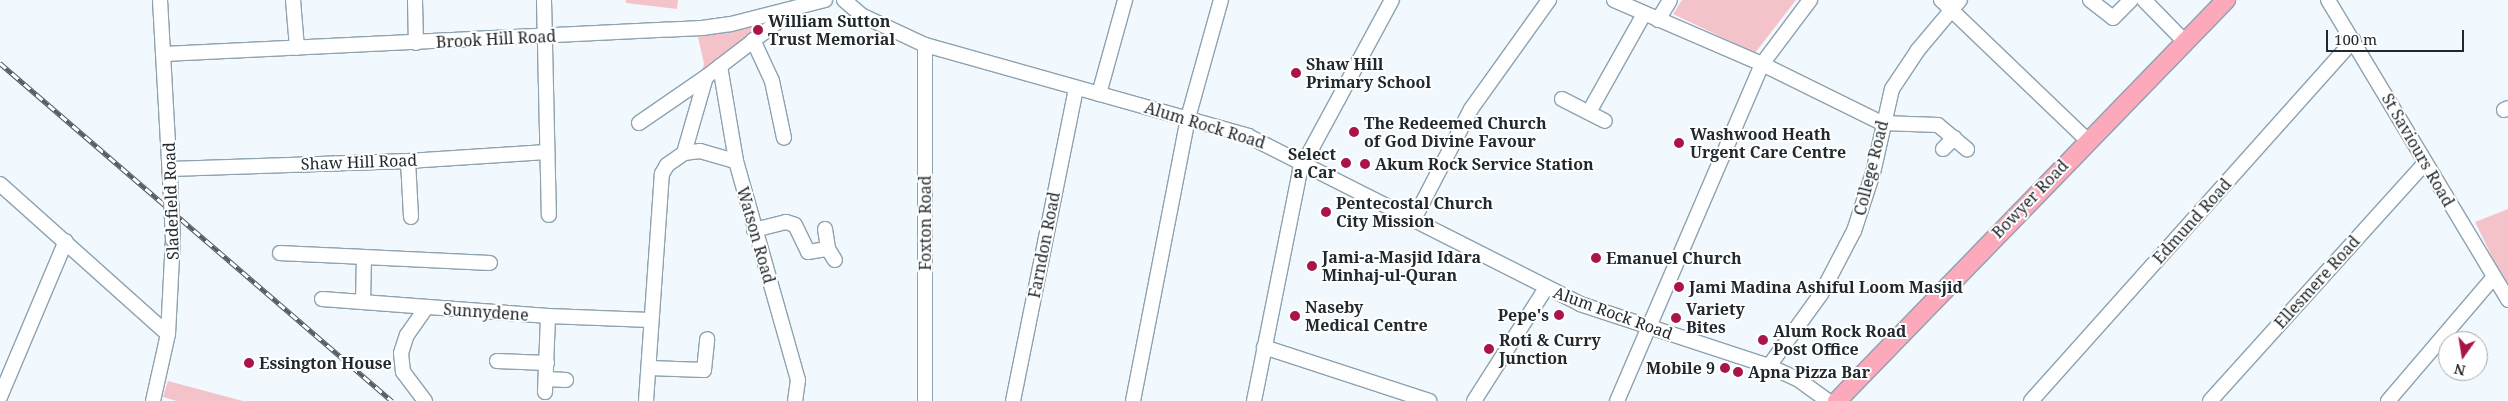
<!DOCTYPE html>
<html>
<head>
<meta charset="utf-8">
<style>
  body { margin:0 }
  #map { position:relative; width:2508px; height:401px; overflow:hidden; background:#f1f9ff; font-family:"Noto Serif",serif }
  div>[style] { position:absolute }
  [style*='--x'] { left:calc(var(--x)*1px); top:calc(var(--y)*1px); width:calc(var(--w)*1px); rotate:calc(var(--a)*1deg) }
  .green>* { inset:0; background:#f4c3ca }
  .roads { filter:drop-shadow(1px 0 #8ea2af) drop-shadow(-1px 0 #8ea2af) drop-shadow(0 1px #8ea2af) drop-shadow(0 -1px #8ea2af) }
  .minor>* { height:14px; margin:-7px; padding:0 7px; transform-origin:7px; border-radius:7px; background:#fff }
  .major>* { height:18px; margin:-9px; padding:0 9px; transform-origin:9px; border-radius:9px; background:#fda9bc }
  .rail>* { height:4.5px; margin-top:-2.25px; transform-origin:0; background:repeating-linear-gradient(90deg,#fff 0 8px,#545c61 0 16px); box-sizing:border-box; border-block:1px solid #545c61 }
  .bridges { filter:drop-shadow(1px 0 #8ea2af) drop-shadow(-1px 0 #8ea2af) drop-shadow(0 1px #8ea2af) drop-shadow(0 -1px #8ea2af) }
  .minor-bridge>* { height:14px; margin:-7px; padding:0 7px; transform-origin:7px; border-radius:7px; background:#fff }
  .dots>* { width:14px; height:14px; translate:-50% -50%; box-sizing:border-box; border:2px solid #fff; border-radius:50% }
  span { translate:-50% -50%; white-space:nowrap; text-align:center; line-height:1.15; -webkit-text-stroke:4px #fff; paint-order:stroke }
  .poi-label { font-size:16px; color:#21292e; font-weight:700 }
  .left { translate:0 -50%; text-align:left }
  .right { translate:-100% -50%; text-align:right }
  .street-label { font-size:16px; color:#21292e }
  .north { position:absolute; left:2438px; top:331px; width:50px; height:50px; box-sizing:border-box; background:#fff; border:1px solid #a6a9ab; border-radius:50%; rotate:193deg; font-size:14px; font-weight:700; line-height:20px; text-align:center; color:#21292e }
  .north::after { content:''; display:block; margin:auto; width:18px; height:22px; background:#a91549; clip-path:polygon(50% 0,100% 100%,50% 72%,0 100%) }
  .scale { position:absolute; left:2326px; top:30px; width:138px; height:22px; box-sizing:border-box; border:2px solid #21292e; border-top:0; padding-left:6px; font-size:15px; line-height:18px; white-space:nowrap; color:#21292e; -webkit-text-stroke:4px #fff; paint-order:stroke }
</style>
</head>
<body>
<div id="map">
  <div class="green">
    <i style="clip-path:polygon(626px 0,678px 0,677px 9px,626px 3px)"></i>
    <i style="clip-path:polygon(1682px 0,1796px 0,1755px 53px,1673px 14px)"></i>
    <i style="clip-path:polygon(766px 22px,701px 74px,704px 64px,698px 37px)"></i>
    <i style="clip-path:polygon(2508px 209px,2508px 285px,2506px 285px,2475px 222px)"></i>
    <i style="clip-path:polygon(168px 381px,243px 401px,177px 401px,163px 397px)"></i>
  </div>
  <div class="roads">
    <div class="minor">
      <i style="--x:160;--y:0;--w:178;--a:86.8"></i>
      <i style="--x:293;--y:0;--w:48;--a:85.2"></i>
      <i style="--x:415;--y:0;--w:43;--a:88.7"></i>
      <i style="--x:544;--y:0;--w:215;--a:88.7"></i>
      <i style="--x:844;--y:0;--w:23;--a:41"></i>
      <i style="--x:861;--y:15;--w:71;--a:25.1"></i>
      <i style="--x:925;--y:45;--w:336;--a:15.7"></i>
      <i style="--x:1248;--y:136;--w:372;--a:26.8"></i>
      <i style="--x:1580;--y:304;--w:199;--a:18.2"></i>
      <i style="--x:1769;--y:366;--w:33;--a:25"></i>
      <i style="--x:1799;--y:380;--w:36;--a:36"></i>
      <i style="--x:1614;--y:0;--w:161;--a:23.4"></i>
      <i style="--x:1762;--y:64;--w:134;--a:26.2"></i>
      <i style="--x:1882;--y:123;--w:56;--a:2"></i>
      <i style="--x:1938;--y:125;--w:38;--a:40"></i>
      <i style="--x:1941;--y:0;--w:202;--a:43.8"></i>
      <i style="--x:2090;--y:0;--w:29;--a:38"></i>
      <i style="--x:2113;--y:18;--w:25;--a:-45"></i>
      <i style="--x:2144;--y:0;--w:60;--a:45.7"></i>
      <i style="--x:2328;--y:0;--w:350;--a:59"></i>
      <i style="--x:1658;--y:20;--w:23;--a:-59"></i>
      <i style="--x:753;--y:40;--w:45;--a:65.1"></i>
      <i style="--x:772;--y:81;--w:58;--a:78.1"></i>
      <i style="--x:164;--y:54;--w:539;--a:-2.77"></i>
      <i style="--x:702;--y:28;--w:29;--a:-8"></i>
      <i style="--x:731;--y:24;--w:97;--a:-14.3"></i>
      <i style="--x:720;--y:66;--w:96;--a:80.4"></i>
      <i style="--x:736;--y:161;--w:228;--a:74.2"></i>
      <i style="--x:798;--y:380;--w:21;--a:98"></i>
      <i style="--x:1099;--y:94;--w:98;--a:-74.5"></i>
      <i style="--x:1562;--y:99;--w:48;--a:27.1"></i>
      <i style="--x:2504;--y:110;--w:4;--a:-27"></i>
      <i style="--x:1589;--y:112;--w:112;--a:-60.7"></i>
      <i style="--x:639;--y:123;--w:81;--a:-34.5"></i>
      <i style="--x:706;--y:77;--w:87;--a:-37.5"></i>
      <i style="--x:775;--y:24;--w:18;--a:-47"></i>
      <i style="--x:1943;--y:149;--w:16;--a:-45"></i>
      <i style="--x:684;--y:153;--w:16;--a:-7"></i>
      <i style="--x:700;--y:151;--w:37;--a:16"></i>
      <i style="--x:408;--y:161;--w:56;--a:86.9"></i>
      <i style="--x:170;--y:169;--w:238;--a:-1.9"></i>
      <i style="--x:408;--y:161;--w:139;--a:-3.7"></i>
      <i style="--x:0;--y:184;--w:225;--a:41.8"></i>
      <i style="--x:1414;--y:219;--w:124;--a:-62.6"></i>
      <i style="--x:1471;--y:109;--w:134;--a:-54.4"></i>
      <i style="--x:825;--y:229;--w:20;--a:81"></i>
      <i style="--x:828;--y:249;--w:13;--a:58"></i>
      <i style="--x:754;--y:230;--w:33;--a:-14"></i>
      <i style="--x:786;--y:222;--w:9;--a:18"></i>
      <i style="--x:795;--y:225;--w:30;--a:64"></i>
      <i style="--x:808;--y:252;--w:20;--a:-9"></i>
      <i style="--x:280;--y:253;--w:84;--a:2.7"></i>
      <i style="--x:322;--y:299;--w:227;--a:4.3"></i>
      <i style="--x:548;--y:316;--w:102;--a:2.2"></i>
      <i style="--x:363;--y:302;--w:45;--a:-88.7"></i>
      <i style="--x:364;--y:257;--w:126;--a:2.7"></i>
      <i style="--x:1264;--y:347;--w:174;--a:18.1"></i>
      <i style="--x:497;--y:361;--w:50;--a:2.3"></i>
      <i style="--x:1769;--y:366;--w:89;--a:-54.2"></i>
      <i style="--x:1821;--y:294;--w:71;--a:-62.4"></i>
      <i style="--x:1854;--y:231;--w:61;--a:-71.9"></i>
      <i style="--x:1873;--y:173;--w:86;--a:-77.3"></i>
      <i style="--x:1892;--y:89;--w:47;--a:-56.3"></i>
      <i style="--x:1918;--y:50;--w:65;--a:-50"></i>
      <i style="--x:649;--y:368;--w:55;--a:2.1"></i>
      <i style="--x:704;--y:370;--w:31;--a:-84"></i>
      <i style="--x:546;--y:379;--w:20;--a:3"></i>
      <i style="--x:545;--y:392;--w:76;--a:-87.7"></i>
      <i style="--x:0;--y:397;--w:169;--a:-67.1"></i>
      <i style="--x:153;--y:401;--w:69;--a:-77.4"></i>
      <i style="--x:168;--y:334;--w:94;--a:-87"></i>
      <i style="--x:425;--y:401;--w:36;--a:-127"></i>
      <i style="--x:403;--y:372;--w:19;--a:-96"></i>
      <i style="--x:401;--y:353;--w:19;--a:-72"></i>
      <i style="--x:407;--y:335;--w:33;--a:-55"></i>
      <i style="--x:646;--y:401;--w:228;--a:-86"></i>
      <i style="--x:662;--y:174;--w:10;--a:-61"></i>
      <i style="--x:667;--y:165;--w:21;--a:-35"></i>
      <i style="--x:684;--y:153;--w:79;--a:-73.9"></i>
      <i style="--x:925;--y:401;--w:356;--a:-90"></i>
      <i style="--x:1013;--y:401;--w:319;--a:-78.6"></i>
      <i style="--x:1133;--y:401;--w:288;--a:-79"></i>
      <i style="--x:1188;--y:118;--w:123;--a:-74.4"></i>
      <i style="--x:1254;--y:401;--w:236;--a:-78.7"></i>
      <i style="--x:1300;--y:170;--w:193;--a:-61.6"></i>
      <i style="--x:1474;--y:401;--w:134;--a:-57.5"></i>
      <i style="--x:1617;--y:401;--w:367;--a:-66.7"></i>
      <i style="--x:1762;--y:64;--w:80;--a:-53.1"></i>
      <i style="--x:2031;--y:401;--w:484;--a:-48.2"></i>
      <i style="--x:2210;--y:401;--w:321;--a:-47.9"></i>
      <i style="--x:2388;--y:401;--w:162;--a:-49.5"></i>
    </div>
    <div class="major">
      <i style="--x:1837;--y:401;--w:559;--a:-45.87"></i>
    </div>
  </div>
  <div class="rail">
    <i style="--x:0;--y:63;--w:518;--a:40.77"></i>
  </div>
  <div class="bridges">
    <div class="minor-bridge">
      <i style="--x:170;--y:179;--w:61;--a:87.2"></i>
    </div>
  </div>
  <div class="dots">
    <i style="left:758px;top:30px;background:#a91549"></i>
    <i style="left:1296px;top:73px;background:#a91549"></i>
    <i style="left:1354px;top:132px;background:#a91549"></i>
    <i style="left:1679px;top:143px;background:#a91549"></i>
    <i style="left:1346px;top:163px;background:#a91549"></i>
    <i style="left:1365px;top:164px;background:#a91549"></i>
    <i style="left:1326px;top:212px;background:#a91549"></i>
    <i style="left:1596px;top:258px;background:#a91549"></i>
    <i style="left:1312px;top:266px;background:#a91549"></i>
    <i style="left:1679px;top:287px;background:#a91549"></i>
    <i style="left:1559px;top:315px;background:#a91549"></i>
    <i style="left:1295px;top:316px;background:#a91549"></i>
    <i style="left:1676px;top:318px;background:#a91549"></i>
    <i style="left:1763px;top:340px;background:#a91549"></i>
    <i style="left:1489px;top:349px;background:#a91549"></i>
    <i style="left:249px;top:363px;background:#a91549"></i>
    <i style="left:1725px;top:368px;background:#a91549"></i>
    <i style="left:1738px;top:372px;background:#a91549"></i>
  </div>
  <div class="poi-label">
    <span class="left" style="left:768px;top:30px">William Sutton<br>Trust Memorial</span>
    <span class="left" style="left:1306px;top:73px">Shaw Hill<br>Primary School</span>
    <span class="left" style="left:1364px;top:132px">The Redeemed Church<br>of God Divine Favour</span>
    <span class="left" style="left:1690px;top:143px">Washwood Heath<br>Urgent Care Centre</span>
    <span class="right" style="left:1336px;top:163px">Select<br>a Car</span>
    <span class="left" style="left:1375px;top:164px">Akum Rock Service Station</span>
    <span class="left" style="left:1336px;top:212px">Pentecostal Church<br>City Mission</span>
    <span class="left" style="left:1322px;top:266px">Jami-a-Masjid Idara<br>Minhaj-ul-Quran</span>
    <span class="left" style="left:1606px;top:258px">Emanuel Church</span>
    <span class="left" style="left:1689px;top:287px">Jami Madina Ashiful Loom Masjid</span>
    <span class="left" style="left:1305px;top:316px">Naseby<br>Medical Centre</span>
    <span class="left" style="left:1686px;top:318px">Variety<br>Bites</span>
    <span class="right" style="left:1549px;top:315px">Pepe's</span>
    <span class="left" style="left:1773px;top:340px">Alum Rock Road<br>Post Office</span>
    <span class="left" style="left:1499px;top:349px">Roti &amp; Curry<br>Junction</span>
    <span class="left" style="left:259px;top:363px">Essington House</span>
    <span class="right" style="left:1715px;top:368px">Mobile 9</span>
    <span class="left" style="left:1748px;top:372px">Apna Pizza Bar</span>
  </div>
  <div class="street-label">
    <span style="left:496px;top:39px;rotate:-3deg">Brook Hill Road</span>
    <span style="left:1205px;top:125px;rotate:17deg">Alum Rock Road</span>
    <span style="left:2418px;top:150px;rotate:60deg">St Saviours Road</span>
    <span style="left:359px;top:162px;rotate:-2deg">Shaw Hill Road</span>
    <span style="left:1871px;top:168px;rotate:-76deg">College Road</span>
    <span style="left:2030px;top:199px;rotate:-46deg">Bowyer Road</span>
    <span style="left:171px;top:201px;rotate:-92deg">Sladefield Road</span>
    <span style="left:2192px;top:221px;rotate:-48deg">Edmund Road</span>
    <span style="left:925px;top:223px;rotate:-90deg">Foxton Road</span>
    <span style="left:756px;top:235px;rotate:74deg">Watson Road</span>
    <span style="left:1044px;top:245px;rotate:-79deg">Farndon Road</span>
    <span style="left:2317px;top:282px;rotate:-48deg">Ellesmere Road</span>
    <span style="left:486px;top:312px;rotate:4deg">Sunnydene</span>
    <span style="left:1613px;top:313px;rotate:20deg">Alum Rock Road</span>
  </div>
  <div class="north">N</div>
  <div class="scale">100 m</div>
</div>
</body>
</html>
